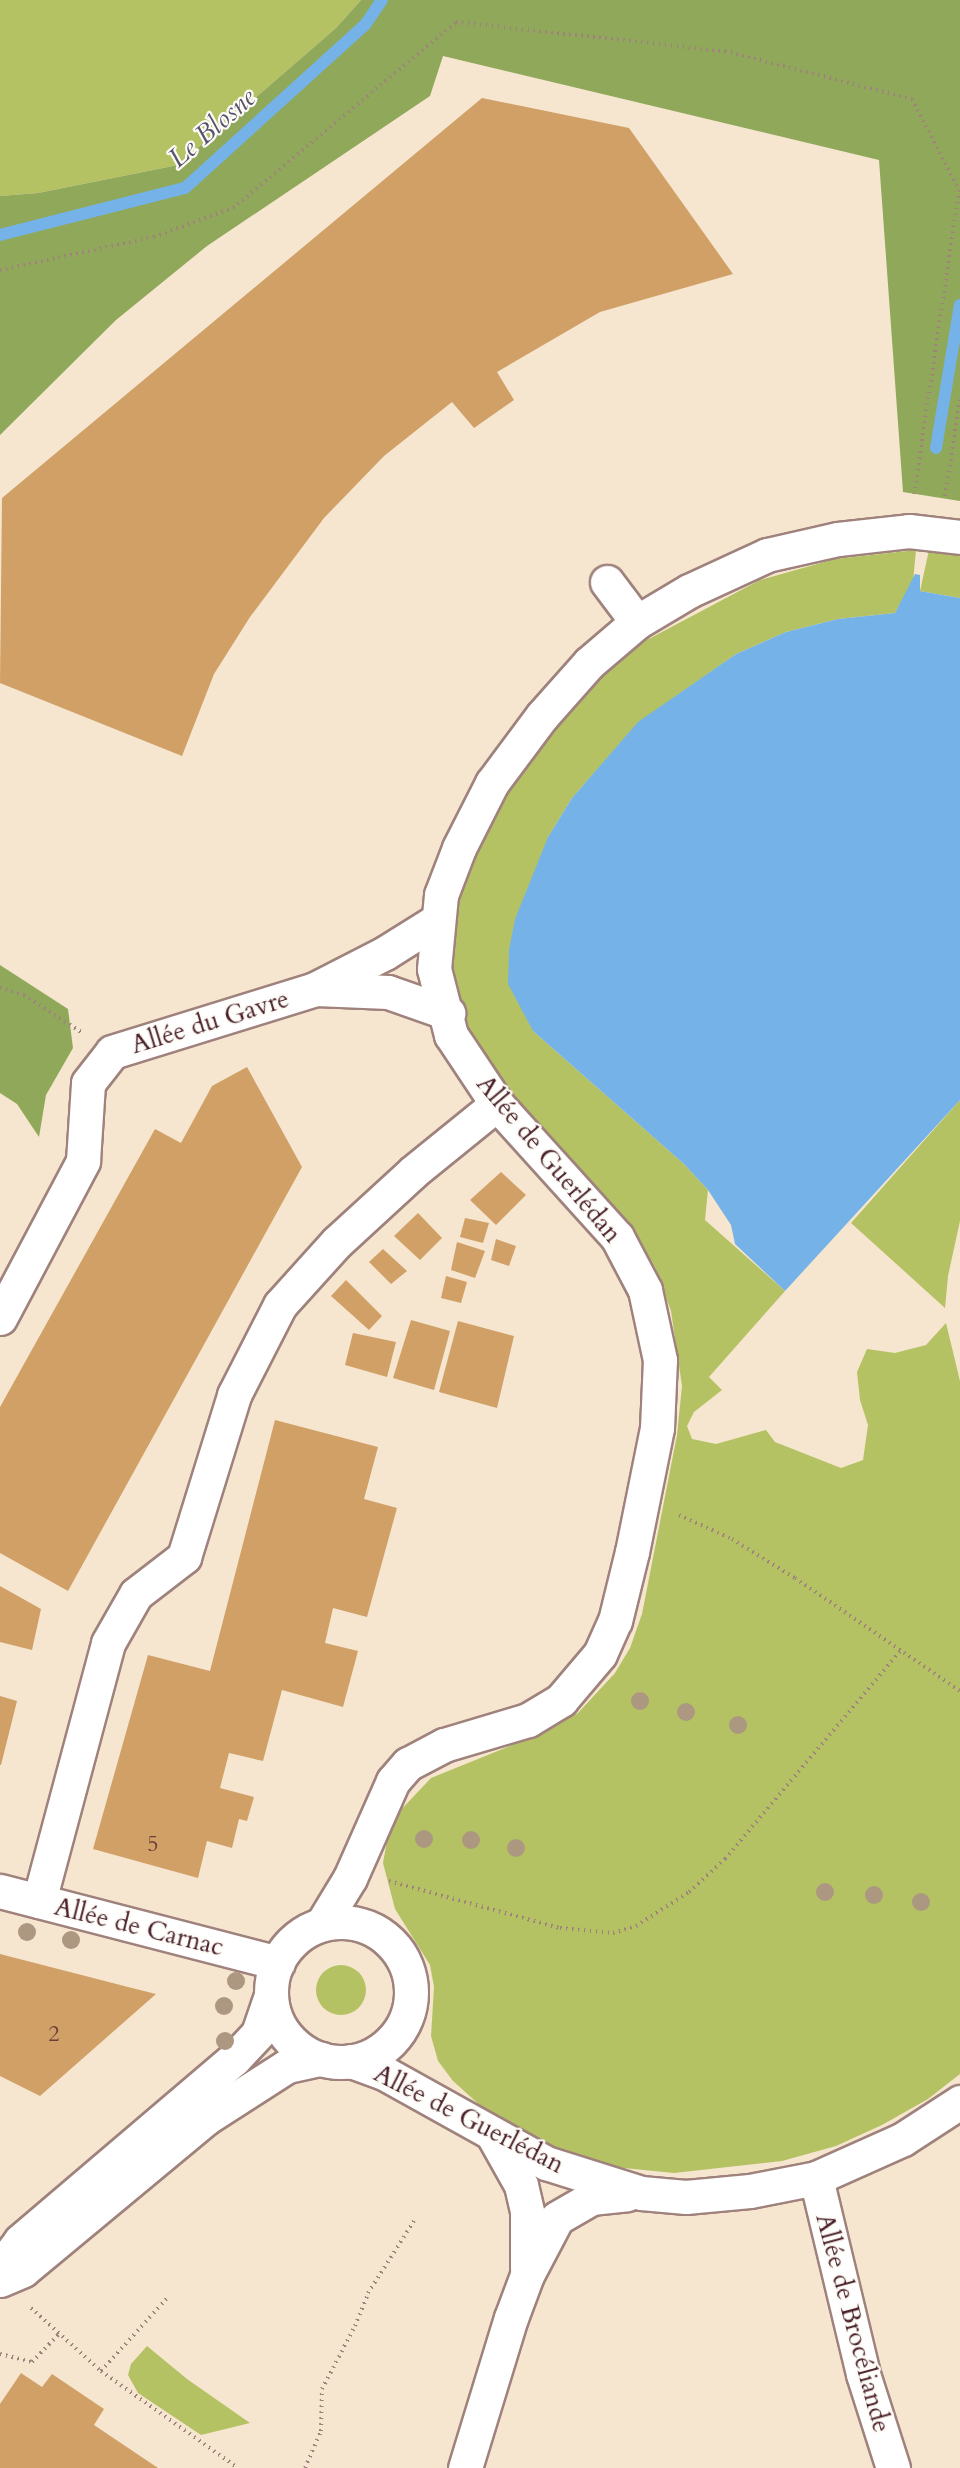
<!DOCTYPE html>
<html>
<head>
<meta charset="utf-8">
<style>
  body { margin:0 }
  #map { position:relative; width:960px; height:2468px; overflow:hidden; background:#f6e6cf; font-family:Cardo,serif }
  div>[style] { position:absolute }
  [style*='--x'] { left:calc(var(--x)*1px); top:calc(var(--y)*1px); width:calc(var(--w)*1px); rotate:calc(var(--a)*1deg) }
  .green>* { inset:0; background:#b5c264 }
  .round { border-radius:50% }
  .forest>* { inset:0; background:#90a85a }
  .water>* { inset:0; background:#75b2e7 }
  .stream>* { height:12px; margin:-6px; padding:0 6px; transform-origin:6px; border-radius:6px; background:#75b2e7 }
  .building>* { inset:0; background:#d0a067 }
  .path>* { height:4px; margin-top:-2px; transform-origin:0; background:repeating-linear-gradient(90deg,#a0827d 0 1.5px,transparent 0 6px) }
  .roads { filter:drop-shadow(2px 0 #a0827d) drop-shadow(-2px 0 #a0827d) drop-shadow(0 2px #a0827d) drop-shadow(0 -2px #a0827d) }
  .minor>* { height:33px; margin:-16.5px; padding:0 16.5px; transform-origin:16.5px; border-radius:16.5px; background:#fff }
  .minor>.ring { margin:-16.5px; padding:0; box-sizing:content-box; background:none; border:33px solid #fff; border-radius:50% }
  .trees>* { width:18px; height:18px; margin:-9px; border-radius:50%; background:#ac9880 }
  span { translate:-50% -50%; white-space:nowrap; text-align:center; line-height:1.15; -webkit-text-stroke:4.5px #fdfcf7; paint-order:stroke }
  .number-label { font-size:22px; color:#6c3f3a }
  .number-label span { -webkit-text-stroke-width:0 }
  .street-label { font-size:26px; color:#4a1f2b }
  .water-label { font-size:27px; color:#59526d; font-style:italic }
</style>
</head>
<body>
<div id="map">
  <div class="green">
    <i style="clip-path:polygon(0 0,361px 0,336px 28px,178px 165px,38px 193px,0 196px)"></i>
    <i style="clip-path:polygon(916px 550px,913px 582px,895px 613px,838px 619px,786px 632px,736px 654px,638px 723px,572px 798px,548px 837px,533px 1031px,684px 1164px,708px 1190px,705px 1220px,785px 1291px,709px 1377px,722px 1390px,694px 1412px,687px 1426px,692px 1439px,716px 1444px,766px 1430px,775px 1442px,841px 1468px,863px 1460px,868px 1425px,860px 1400px,857px 1372px,867px 1349px,895px 1353px,926px 1345px,946px 1323px,960px 1381px,960px 2074px,928px 2099px,882px 2125px,836px 2146px,782px 2161px,674px 2173px,594px 2165px,567px 2158px,493px 2117px,453px 2081px,438px 2061px,431px 2036px,434px 1987px,430px 1965px,395px 1909px,383px 1863px,388px 1835px,397px 1814px,431px 1778px,527px 1739px,578px 1713px,615px 1673px,630px 1648px,642px 1614px,677px 1435px,682px 1386px,671px 1311px,655px 1267px,629px 1222px,498px 1084px,469px 1045px,448px 963px,453px 913px,472px 858px,506px 791px,545px 735px,591px 685px,643px 642px,760px 580px,835px 559px)"></i>
    <i style="clip-path:polygon(929px 550px,960px 553px,960px 598px,920px 591px)"></i>
    <i style="clip-path:polygon(960px 1100px,960px 1221px,948px 1276px,945px 1308px,851px 1223px)"></i>
    <i class="round" style="left:316px;top:1965px;width:50px;height:50px"></i>
    <i style="clip-path:polygon(147px 2346px,187px 2379px,250px 2423px,201px 2435px,138px 2393px,128px 2375px,131px 2364px)"></i>
  </div>
  <div class="forest">
    <i style="clip-path:polygon(361px 0,960px 0,960px 501px,903px 492px,879px 160px,443px 56px,430px 96px,207px 246px,116px 320px,0 435px,0 196px,38px 193px,178px 165px,336px 28px)"></i>
    <i style="clip-path:polygon(0 965px,68px 1009px,73px 1048px,46px 1095px,39px 1137px,17px 1104px,0 1093px)"></i>
  </div>
  <div class="water">
    <i style="clip-path:polygon(915px 574px,920px 575px,920px 591px,960px 598px,960px 1100px,785px 1291px,735px 1244px,731px 1225px,708px 1190px,684px 1164px,533px 1031px,508px 984px,509px 950px,515px 919px,548px 837px,572px 798px,638px 722px,736px 654px,786px 632px,838px 619px,895px 613px)"></i>
  </div>
  <div class="stream">
    <i style="--x:0;--y:235;--w:191;--a:-14.3"></i>
    <i style="--x:185;--y:188;--w:243;--a:-42.2"></i>
    <i style="--x:365;--y:25;--w:30;--a:-56"></i>
    <i style="--x:936;--y:448;--w:145;--a:-80.5"></i>
  </div>
  <div class="building">
    <i style="clip-path:polygon(482px 98px,629px 128px,733px 274px,600px 312px,497px 372px,514px 400px,474px 428px,452px 402px,384px 456px,324px 518px,250px 617px,214px 674px,182px 756px,0 683px,2px 498px)"></i>
    <i style="clip-path:polygon(247px 1067px,302px 1167px,68px 1591px,0 1553px,0 1407px,155px 1129px,181px 1143px,212px 1086px)"></i>
    <i style="clip-path:polygon(501px 1172px,526px 1195px,496px 1225px,470px 1200px)"></i>
    <i style="clip-path:polygon(418px 1213px,442px 1238px,420px 1260px,394px 1236px)"></i>
    <i style="clip-path:polygon(465px 1218px,489px 1223px,483px 1243px,460px 1237px)"></i>
    <i style="clip-path:polygon(496px 1239px,516px 1246px,509px 1266px,491px 1260px)"></i>
    <i style="clip-path:polygon(457px 1242px,485px 1251px,475px 1278px,451px 1270px)"></i>
    <i style="clip-path:polygon(383px 1249px,407px 1271px,391px 1284px,369px 1262px)"></i>
    <i style="clip-path:polygon(446px 1276px,467px 1282px,461px 1303px,441px 1298px)"></i>
    <i style="clip-path:polygon(346px 1280px,382px 1316px,369px 1330px,331px 1296px)"></i>
    <i style="clip-path:polygon(411px 1320px,450px 1331px,434px 1390px,393px 1378px)"></i>
    <i style="clip-path:polygon(458px 1321px,514px 1336px,497px 1408px,439px 1392px)"></i>
    <i style="clip-path:polygon(353px 1333px,396px 1342px,387px 1377px,345px 1365px)"></i>
    <i style="clip-path:polygon(275px 1420px,378px 1447px,364px 1499px,397px 1508px,367px 1617px,333px 1608px,325px 1643px,358px 1651px,343px 1707px,282px 1690px,263px 1761px,229px 1753px,220px 1788px,254px 1797px,247px 1821px,239px 1819px,232px 1848px,207px 1841px,198px 1878px,93px 1849px,148px 1655px,210px 1671px)"></i>
    <i style="clip-path:polygon(0 1586px,41px 1609px,32px 1650px,0 1642px)"></i>
    <i style="clip-path:polygon(0 1696px,17px 1701px,1px 1765px,0 1765px)"></i>
    <i style="clip-path:polygon(0 1954px,132px 1988px,156px 1994px,40px 2096px,0 2076px)"></i>
    <i style="clip-path:polygon(21px 2373px,42px 2387px,52px 2374px,104px 2409px,94px 2425px,158px 2468px,0 2468px,0 2404px)"></i>
  </div>
  <div class="path">
    <i style="--x:0;--y:270;--w:157;--a:-12.1"></i>
    <i style="--x:154;--y:237;--w:84;--a:-20.2"></i>
    <i style="--x:233;--y:208;--w:290;--a:-39.8"></i>
    <i style="--x:456;--y:22;--w:271;--a:6.2"></i>
    <i style="--x:725;--y:51;--w:193;--a:14.4"></i>
    <i style="--x:912;--y:99;--w:102;--a:62.7"></i>
    <i style="--x:959;--y:190;--w:307;--a:98.4"></i>
    <i style="--x:945;--y:496;--w:98;--a:-81.2"></i>
    <i style="--x:0;--y:988;--w:25;--a:16"></i>
    <i style="--x:24;--y:995;--w:68;--a:33"></i>
    <i style="--x:679;--y:1515;--w:58;--a:24.4"></i>
    <i style="--x:732;--y:1539;--w:74;--a:31.8"></i>
    <i style="--x:795;--y:1578;--w:200;--a:34.4"></i>
    <i style="--x:389;--y:1881;--w:177;--a:15.4"></i>
    <i style="--x:560;--y:1928;--w:53;--a:5.4"></i>
    <i style="--x:613;--y:1933;--w:24;--a:-17"></i>
    <i style="--x:636;--y:1926;--w:63;--a:-32.7"></i>
    <i style="--x:689;--y:1892;--w:49;--a:-42.5"></i>
    <i style="--x:725;--y:1859;--w:272;--a:-49.9"></i>
    <i style="--x:31;--y:2308;--w:94;--a:42"></i>
    <i style="--x:101;--y:2371;--w:100;--a:-47.8"></i>
    <i style="--x:0;--y:2354;--w:33;--a:14"></i>
    <i style="--x:32;--y:2362;--w:40;--a:-46"></i>
    <i style="--x:101;--y:2371;--w:168;--a:35.3"></i>
    <i style="--x:305;--y:2468;--w:40;--a:-66.6"></i>
    <i style="--x:321;--y:2431;--w:42;--a:-88.6"></i>
    <i style="--x:322;--y:2389;--w:71;--a:-62.4"></i>
    <i style="--x:355;--y:2326;--w:35;--a:-68"></i>
    <i style="--x:368;--y:2293;--w:89;--a:-57.4"></i>
  </div>
  <div class="roads">
    <div class="minor">
      <i style="--x:607;--y:582;--w:50;--a:53.1"></i>
      <i style="--x:316;--y:989;--w:72;--a:2.4"></i>
      <i style="--x:388;--y:992;--w:64;--a:19.3"></i>
      <i style="--x:0;--y:1318;--w:178;--a:-62.1"></i>
      <i style="--x:83;--y:1161;--w:78;--a:-86.3"></i>
      <i style="--x:88;--y:1083;--w:39;--a:-52"></i>
      <i style="--x:112;--y:1052;--w:213;--a:-17.2"></i>
      <i style="--x:315;--y:989;--w:79;--a:-27.2"></i>
      <i style="--x:385;--y:953;--w:60;--a:-32.1"></i>
      <i style="--x:0;--y:1891;--w:287;--a:14.5"></i>
      <i style="--x:39;--y:1901;--w:267;--a:-75"></i>
      <i style="--x:108;--y:1643;--w:56;--a:-60.3"></i>
      <i style="--x:136;--y:1594;--w:61;--a:-37.6"></i>
      <i style="--x:184;--y:1557;--w:170;--a:-72.8"></i>
      <i style="--x:234;--y:1395;--w:101;--a:-62.9"></i>
      <i style="--x:280;--y:1305;--w:85;--a:-47.9"></i>
      <i style="--x:337;--y:1242;--w:103;--a:-42.6"></i>
      <i style="--x:413;--y:1172;--w:108;--a:-39"></i>
      <i class="ring" style="left:271px;top:1922px;width:107px;height:107px"></i>
      <i style="--x:322;--y:1924;--w:54;--a:-58.7"></i>
      <i style="--x:350;--y:1878;--w:106;--a:-66.1"></i>
      <i style="--x:393;--y:1781;--w:23;--a:-49"></i>
      <i style="--x:408;--y:1764;--w:41;--a:-27.8"></i>
      <i style="--x:444;--y:1745;--w:88;--a:-16.6"></i>
      <i style="--x:528;--y:1720;--w:39;--a:-31"></i>
      <i style="--x:561;--y:1700;--w:60;--a:-49.7"></i>
      <i style="--x:600;--y:1654;--w:36;--a:-66"></i>
      <i style="--x:615;--y:1621;--w:71;--a:-76.2"></i>
      <i style="--x:632;--y:1552;--w:126;--a:-78.6"></i>
      <i style="--x:657;--y:1428;--w:68;--a:-87.5"></i>
      <i style="--x:660;--y:1360;--w:72;--a:-102.1"></i>
      <i style="--x:645;--y:1290;--w:60;--a:-117.8"></i>
      <i style="--x:617;--y:1237;--w:179;--a:-132.1"></i>
      <i style="--x:497;--y:1104;--w:83;--a:-123.7"></i>
      <i style="--x:451;--y:1035;--w:68;--a:-104.4"></i>
      <i style="--x:434;--y:969;--w:74;--a:-84.6"></i>
      <i style="--x:441;--y:895;--w:50;--a:-69"></i>
      <i style="--x:459;--y:848;--w:73;--a:-63.1"></i>
      <i style="--x:492;--y:783;--w:84;--a:-53.3"></i>
      <i style="--x:542;--y:716;--w:71;--a:-48.4"></i>
      <i style="--x:589;--y:663;--w:63;--a:-40.5"></i>
      <i style="--x:637;--y:622;--w:61;--a:-30.8"></i>
      <i style="--x:689;--y:591;--w:86;--a:-24.8"></i>
      <i style="--x:767;--y:555;--w:73;--a:-12.7"></i>
      <i style="--x:838;--y:539;--w:71;--a:-6.4"></i>
      <i style="--x:909;--y:531;--w:51;--a:6.7"></i>
      <i style="--x:351;--y:2061;--w:37;--a:20"></i>
      <i style="--x:386;--y:2074;--w:183;--a:29.1"></i>
      <i style="--x:546;--y:2163;--w:100;--a:17.5"></i>
      <i style="--x:641;--y:2193;--w:45;--a:5.1"></i>
      <i style="--x:686;--y:2197;--w:64;--a:-5.4"></i>
      <i style="--x:750;--y:2191;--w:67;--a:-11.1"></i>
      <i style="--x:816;--y:2178;--w:95;--a:-24.1"></i>
      <i style="--x:903;--y:2139;--w:68;--a:-33"></i>
      <i style="--x:494;--y:2137;--w:55;--a:60.6"></i>
      <i style="--x:521;--y:2185;--w:28;--a:77"></i>
      <i style="--x:527;--y:2212;--w:56;--a:90"></i>
      <i style="--x:816;--y:2178;--w:202;--a:76.5"></i>
      <i style="--x:863;--y:2374;--w:99;--a:72.3"></i>
      <i style="--x:0;--y:2268;--w:34;--a:-53"></i>
      <i style="--x:20;--y:2241;--w:281;--a:-40.4"></i>
      <i style="--x:234;--y:2059;--w:35;--a:-47"></i>
      <i style="--x:258;--y:2033;--w:39;--a:-71"></i>
      <i style="--x:0;--y:2280;--w:25;--a:-23"></i>
      <i style="--x:23;--y:2270;--w:238;--a:-39.7"></i>
      <i style="--x:206;--y:2118;--w:96;--a:-32.7"></i>
      <i style="--x:287;--y:2066;--w:35;--a:-12"></i>
      <i style="--x:465;--y:2468;--w:157;--a:-73"></i>
      <i style="--x:511;--y:2318;--w:46;--a:-69.6"></i>
      <i style="--x:527;--y:2275;--w:64;--a:-62.2"></i>
      <i style="--x:557;--y:2218;--w:39;--a:-30"></i>
      <i style="--x:591;--y:2198;--w:36;--a:-6"></i>
    </div>
  </div>
  <div class="trees">
    <i style="left:640px;top:1701px"></i>
    <i style="left:686px;top:1712px"></i>
    <i style="left:738px;top:1725px"></i>
    <i style="left:424px;top:1839px"></i>
    <i style="left:471px;top:1840px"></i>
    <i style="left:516px;top:1848px"></i>
    <i style="left:825px;top:1892px"></i>
    <i style="left:874px;top:1895px"></i>
    <i style="left:921px;top:1902px"></i>
    <i style="left:27px;top:1932px"></i>
    <i style="left:71px;top:1940px"></i>
    <i style="left:236px;top:1981px"></i>
    <i style="left:224px;top:2006px"></i>
    <i style="left:225px;top:2041px"></i>
  </div>
  <div class="number-label">
    <span style="left:153px;top:1845px">5</span>
    <span style="left:54px;top:2035px">2</span>
  </div>
  <div class="street-label">
    <span style="left:210px;top:1022px;rotate:-17deg">Allée du Gavre</span>
    <span style="left:549px;top:1159px;rotate:50deg">Allée de Guerlédan</span>
    <span style="left:139px;top:1927px;rotate:14deg">Allée de Carnac</span>
    <span style="left:469px;top:2119px;rotate:27deg">Allée de Guerlédan</span>
    <span style="left:853px;top:2323px;rotate:75deg">Allée de Brocéliande</span>
  </div>
  <div class="water-label">
    <span style="left:212px;top:128px;rotate:-41deg">Le Blosne</span>
  </div>
</div>
</body>
</html>
